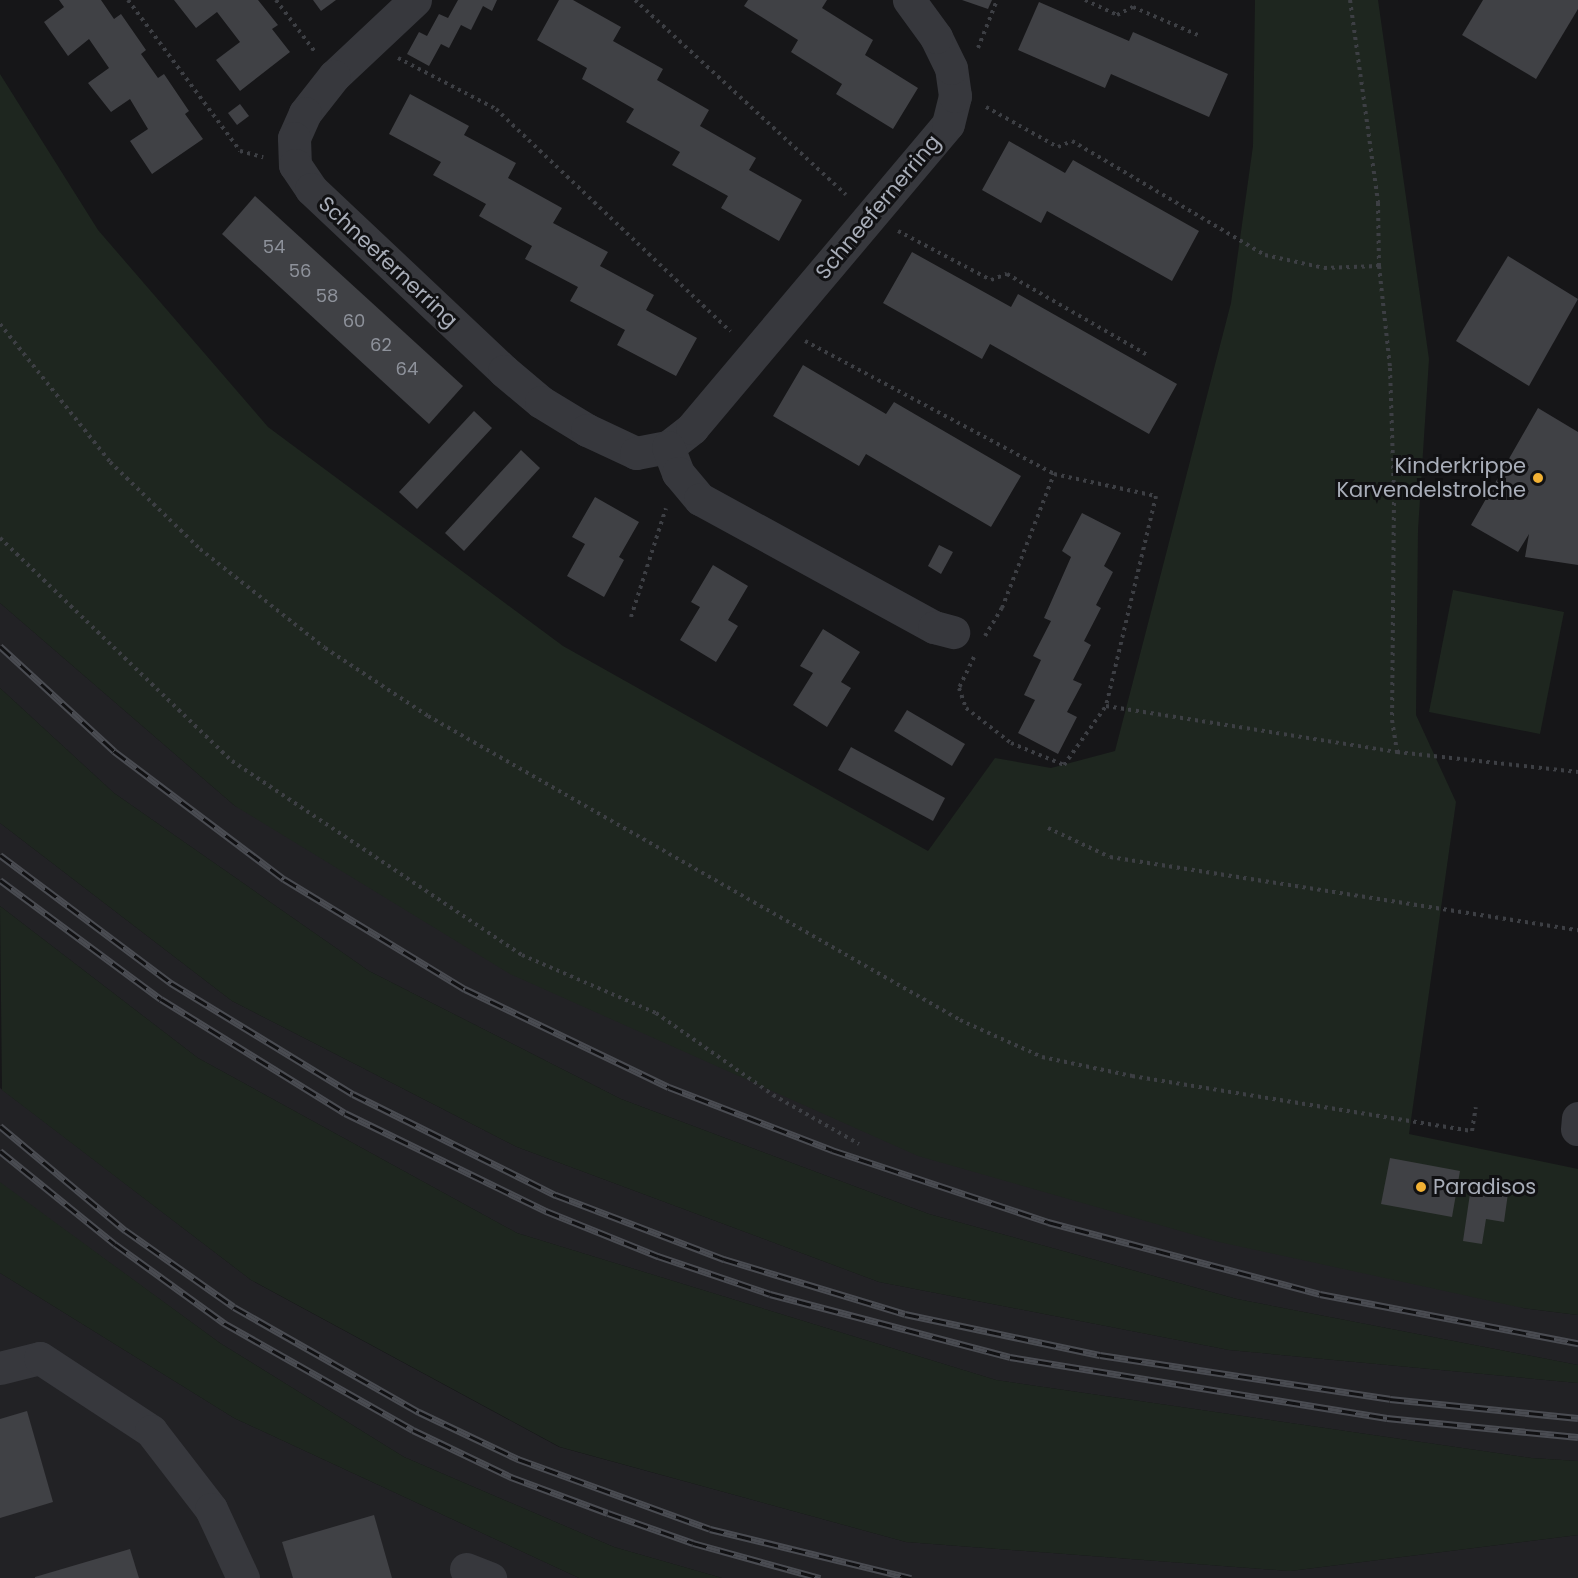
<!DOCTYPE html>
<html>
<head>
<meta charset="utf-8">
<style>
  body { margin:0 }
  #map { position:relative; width:1578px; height:1578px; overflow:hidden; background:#161618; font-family:Poppins,sans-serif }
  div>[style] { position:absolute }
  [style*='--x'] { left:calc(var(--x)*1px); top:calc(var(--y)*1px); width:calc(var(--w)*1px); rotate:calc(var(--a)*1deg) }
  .built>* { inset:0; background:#222225 }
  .green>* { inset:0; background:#1e261f }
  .building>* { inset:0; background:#404145 }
  .path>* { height:4px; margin-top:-2px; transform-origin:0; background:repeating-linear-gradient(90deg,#3d3f44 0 3px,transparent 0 7.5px) }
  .minor>* { height:33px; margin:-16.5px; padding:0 16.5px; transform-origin:16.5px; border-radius:16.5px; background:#37383d }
  .rail>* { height:7px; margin-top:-3.5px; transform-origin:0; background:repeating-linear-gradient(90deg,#111113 0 14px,#4a4c52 0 28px); box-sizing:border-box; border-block:2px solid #4a4c52 }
  .dots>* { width:16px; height:16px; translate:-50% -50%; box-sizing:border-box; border:3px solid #111113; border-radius:50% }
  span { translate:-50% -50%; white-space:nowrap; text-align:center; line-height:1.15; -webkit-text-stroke:6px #111113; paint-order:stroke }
  .number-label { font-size:18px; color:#8e929b }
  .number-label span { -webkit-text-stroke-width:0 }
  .street-label { font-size:21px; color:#a8adb8 }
  .poi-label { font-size:21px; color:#a8adb8 }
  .right { translate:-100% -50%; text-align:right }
  .left { translate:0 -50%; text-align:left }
</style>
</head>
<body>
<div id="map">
  <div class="built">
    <i style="clip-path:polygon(0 603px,235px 806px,1523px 1308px,1578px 1315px,1578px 1365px,1237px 1299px,929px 1214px,621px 1099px,369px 971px,114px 793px,0 688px)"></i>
    <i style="clip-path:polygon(0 823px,232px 1001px,517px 1147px,879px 1282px,1229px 1350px,1578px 1383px,1578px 1461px,1531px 1458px,996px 1380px,517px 1233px,198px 1058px,0 906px)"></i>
    <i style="clip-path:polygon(0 1088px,251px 1280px,559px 1447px,906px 1542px,1290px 1571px,1578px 1535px,1578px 1578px,722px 1578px,614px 1547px,404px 1457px,220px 1343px,0 1183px)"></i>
    <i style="clip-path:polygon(0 1273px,234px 1418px,579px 1578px,0 1578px)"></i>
  </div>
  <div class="green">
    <i style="clip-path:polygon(1255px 0,1378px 0,1429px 359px,1418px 530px,1416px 715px,1456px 802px,1409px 1134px,1578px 1169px,1578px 1315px,1523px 1308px,1219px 1242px,918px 1156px,510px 974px,235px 806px,0 603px,0 74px,98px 230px,268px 427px,563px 646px,928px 851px,995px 758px,1051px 768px,1115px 751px,1231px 303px,1253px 146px)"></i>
    <i style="clip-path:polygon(1453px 590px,1564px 612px,1540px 734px,1429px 712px)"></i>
    <i style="clip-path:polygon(0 688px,114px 793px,369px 971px,621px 1099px,929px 1214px,1237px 1299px,1578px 1365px,1578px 1383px,1229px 1350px,879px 1282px,517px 1147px,232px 1001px,0 823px)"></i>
    <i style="clip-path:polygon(0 906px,198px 1058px,517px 1233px,996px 1380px,1531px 1458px,1578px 1461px,1578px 1535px,1290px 1571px,906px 1542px,560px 1447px,251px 1280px,2px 1090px)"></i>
    <i style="clip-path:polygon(0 1182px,220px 1343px,404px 1457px,614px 1547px,722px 1578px,579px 1578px,234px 1418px,0 1273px)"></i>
  </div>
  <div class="building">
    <i style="clip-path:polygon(59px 0,101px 0,114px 19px,121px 14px,146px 50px,141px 54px,158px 78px,164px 74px,189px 111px,185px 114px,203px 139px,152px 174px,130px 141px,148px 129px,130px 99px,111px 112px,88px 83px,109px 68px,89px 39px,68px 56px,44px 22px,64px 7px)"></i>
    <i style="clip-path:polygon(174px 0,258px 0,278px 25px,272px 29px,290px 52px,240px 91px,216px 60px,240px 42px,217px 12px,196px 28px)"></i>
    <i style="clip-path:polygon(313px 0,336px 0,321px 11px)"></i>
    <i style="clip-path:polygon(458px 0,497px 0,492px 11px,483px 6px,471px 30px,461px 25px,449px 48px,441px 44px,429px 66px,407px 54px,419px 32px,427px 36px,439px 14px,448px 18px)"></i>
    <i style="clip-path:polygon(559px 0,573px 0,621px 27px,613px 41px,663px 69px,657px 80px,709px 110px,700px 126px,756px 158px,749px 170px,802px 200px,779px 241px,721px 208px,728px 196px,672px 165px,680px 152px,626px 122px,634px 109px,582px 79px,587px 68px,537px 40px)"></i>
    <i style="clip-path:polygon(748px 0,827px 0,822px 8px,873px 40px,865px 55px,918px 88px,893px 129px,836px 94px,842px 84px,791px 52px,798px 40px,744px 6px)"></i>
    <i style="clip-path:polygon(962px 0,992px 0,988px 9px)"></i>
    <i style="clip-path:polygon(1483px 0,1578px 0,1578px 9px,1536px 79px,1462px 35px)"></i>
    <i style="clip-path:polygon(1039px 2px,1129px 41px,1133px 32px,1228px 74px,1209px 117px,1111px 74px,1105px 88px,1018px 50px)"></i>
    <i style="clip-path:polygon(410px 94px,469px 126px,464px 135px,516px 163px,508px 178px,562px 208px,553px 223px,608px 252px,600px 266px,654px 295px,646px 310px,697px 338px,676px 376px,617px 345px,625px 330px,570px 301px,578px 287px,525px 259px,532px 246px,479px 216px,486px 204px,433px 175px,441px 162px,389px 134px)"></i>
    <i style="clip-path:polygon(240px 104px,249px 116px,237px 125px,228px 113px)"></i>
    <i style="clip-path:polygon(1009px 141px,1065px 173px,1073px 160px,1199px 231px,1172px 281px,1047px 211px,1041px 223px,982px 190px)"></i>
    <i style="clip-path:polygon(255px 196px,463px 386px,429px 424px,222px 234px)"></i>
    <i style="clip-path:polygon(912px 252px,1011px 307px,1018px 294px,1177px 384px,1149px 434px,990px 344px,982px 359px,883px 303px)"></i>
    <i style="clip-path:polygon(1508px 256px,1578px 299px,1529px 386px,1456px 341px)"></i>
    <i style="clip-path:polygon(803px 365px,886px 414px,894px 402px,1021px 476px,991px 527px,866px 454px,859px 466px,773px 416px)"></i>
    <i style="clip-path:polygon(1538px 408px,1578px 432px,1578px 565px,1525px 557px,1529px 534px,1518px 552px,1471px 525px)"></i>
    <i style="clip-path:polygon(474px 411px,492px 428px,417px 509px,399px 492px)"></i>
    <i style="clip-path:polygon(521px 450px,540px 468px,464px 551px,445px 533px)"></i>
    <i style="clip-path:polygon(595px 497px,639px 522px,619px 557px,624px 560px,604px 597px,567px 576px,585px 544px,572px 537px)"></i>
    <i style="clip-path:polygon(1082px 513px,1121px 533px,1104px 566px,1113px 572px,1096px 605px,1101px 608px,1084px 641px,1091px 645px,1073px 680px,1082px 684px,1067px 712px,1077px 717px,1058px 754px,1018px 733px,1035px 700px,1024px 695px,1041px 660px,1033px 656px,1051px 621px,1044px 618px,1071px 557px,1062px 551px)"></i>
    <i style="clip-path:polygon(939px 545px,953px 552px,941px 574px,928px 566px)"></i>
    <i style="clip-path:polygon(713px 565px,748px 586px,728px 620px,738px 626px,716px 662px,680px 640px,700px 607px,691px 602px)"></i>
    <i style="clip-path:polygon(823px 629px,860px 652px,841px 682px,851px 688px,827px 727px,793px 705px,813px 673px,800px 666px)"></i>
    <i style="clip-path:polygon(907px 710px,965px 744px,952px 766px,894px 731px)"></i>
    <i style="clip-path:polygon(851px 747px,945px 798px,933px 821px,838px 770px)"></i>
    <i style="clip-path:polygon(1390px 1158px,1460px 1171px,1452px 1217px,1381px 1204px)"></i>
    <i style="clip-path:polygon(1472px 1180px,1509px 1186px,1504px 1222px,1486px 1219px,1482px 1244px,1463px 1241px)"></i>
    <i style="clip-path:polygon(27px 1411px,53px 1502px,0 1518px,0 1419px)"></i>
    <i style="clip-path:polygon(374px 1515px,392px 1578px,293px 1578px,282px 1542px)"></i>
    <i style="clip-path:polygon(130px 1549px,139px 1578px,35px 1578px,35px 1577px)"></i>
  </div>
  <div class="path">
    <i style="--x:128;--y:0;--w:188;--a:53.4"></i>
    <i style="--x:240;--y:151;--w:24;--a:15"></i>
    <i style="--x:276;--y:0;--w:65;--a:53.1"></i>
    <i style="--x:635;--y:0;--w:287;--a:42.7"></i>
    <i style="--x:1085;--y:0;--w:35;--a:25"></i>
    <i style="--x:1117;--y:15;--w:18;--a:-27"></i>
    <i style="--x:1133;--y:7;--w:71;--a:23.3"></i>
    <i style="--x:1350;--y:0;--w:205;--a:82.1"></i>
    <i style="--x:1378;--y:203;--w:63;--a:89.1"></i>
    <i style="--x:1379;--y:266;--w:103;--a:83.8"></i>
    <i style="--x:1390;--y:368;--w:127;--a:88.2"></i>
    <i style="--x:1394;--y:495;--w:225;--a:90.5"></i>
    <i style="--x:1392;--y:720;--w:32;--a:81"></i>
    <i style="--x:978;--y:48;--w:52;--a:-68.4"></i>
    <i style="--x:398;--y:58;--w:110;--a:27.5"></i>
    <i style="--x:496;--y:109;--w:323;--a:43.5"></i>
    <i style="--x:986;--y:107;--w:82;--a:29.1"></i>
    <i style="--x:1058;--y:147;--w:15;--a:-23"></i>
    <i style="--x:1072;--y:141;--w:224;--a:30.6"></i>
    <i style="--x:1265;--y:255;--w:60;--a:12.4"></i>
    <i style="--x:1324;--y:268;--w:55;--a:-2.1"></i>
    <i style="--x:898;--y:231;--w:105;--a:27.8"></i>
    <i style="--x:991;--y:280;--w:17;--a:-21"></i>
    <i style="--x:1007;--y:274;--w:164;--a:30"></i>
    <i style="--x:0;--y:324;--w:176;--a:51.4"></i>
    <i style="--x:110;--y:462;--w:125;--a:44"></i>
    <i style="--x:200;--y:549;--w:159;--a:38.4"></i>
    <i style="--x:325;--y:648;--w:123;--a:33.4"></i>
    <i style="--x:428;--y:716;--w:613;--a:29.74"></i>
    <i style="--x:960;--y:1020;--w:90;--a:24.3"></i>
    <i style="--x:1042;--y:1057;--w:92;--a:11.9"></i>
    <i style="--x:1132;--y:1076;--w:344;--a:9.2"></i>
    <i style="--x:1472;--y:1131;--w:24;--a:-81"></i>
    <i style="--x:805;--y:341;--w:282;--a:28.1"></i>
    <i style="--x:1054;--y:474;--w:104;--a:12.2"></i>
    <i style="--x:1156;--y:496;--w:216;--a:103.4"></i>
    <i style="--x:0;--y:538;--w:322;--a:43.9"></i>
    <i style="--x:232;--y:761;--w:349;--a:33.8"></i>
    <i style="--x:522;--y:955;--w:146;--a:23.4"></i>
    <i style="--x:656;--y:1013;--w:143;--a:35"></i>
    <i style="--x:773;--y:1095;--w:99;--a:29.7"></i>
    <i style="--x:631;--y:617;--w:114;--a:-72.2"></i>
    <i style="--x:985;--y:636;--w:33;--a:-59"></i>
    <i style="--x:1002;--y:608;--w:144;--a:-68.8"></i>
    <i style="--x:974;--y:657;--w:34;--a:116"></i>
    <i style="--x:959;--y:688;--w:21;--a:71"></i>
    <i style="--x:966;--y:708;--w:57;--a:37.9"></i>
    <i style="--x:1011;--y:743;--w:57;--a:22.5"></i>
    <i style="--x:1064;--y:765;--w:72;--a:-54.6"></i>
    <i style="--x:1106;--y:706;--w:295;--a:9"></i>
    <i style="--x:1397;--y:752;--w:182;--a:6.3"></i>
    <i style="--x:1048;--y:828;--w:68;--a:25.1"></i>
    <i style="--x:1110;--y:857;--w:474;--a:8.9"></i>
  </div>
  <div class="minor">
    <i style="--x:415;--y:0;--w:111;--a:136.8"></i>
    <i style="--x:334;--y:76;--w:47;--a:128.1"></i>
    <i style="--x:305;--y:113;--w:27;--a:114"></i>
    <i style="--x:294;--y:138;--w:27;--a:88"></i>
    <i style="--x:295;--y:165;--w:29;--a:56"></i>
    <i style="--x:311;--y:189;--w:265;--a:43.3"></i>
    <i style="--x:504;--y:371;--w:48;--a:40"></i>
    <i style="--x:541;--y:402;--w:54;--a:31.3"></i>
    <i style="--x:587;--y:430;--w:54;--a:25.1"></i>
    <i style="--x:636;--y:453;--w:33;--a:-11"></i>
    <i style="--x:668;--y:447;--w:31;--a:-38"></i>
    <i style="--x:692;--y:428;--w:397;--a:-49.9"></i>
    <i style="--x:948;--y:124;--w:29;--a:-76"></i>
    <i style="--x:955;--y:96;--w:28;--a:-98"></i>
    <i style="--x:951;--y:68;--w:34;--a:-116"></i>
    <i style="--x:936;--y:37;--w:46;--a:-126.1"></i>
    <i style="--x:668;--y:447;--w:28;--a:69"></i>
    <i style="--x:678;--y:473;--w:34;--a:50"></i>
    <i style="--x:700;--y:499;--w:267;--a:28.7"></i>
    <i style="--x:934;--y:627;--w:20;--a:15"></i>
    <i style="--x:1577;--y:1129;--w:11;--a:-85"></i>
    <i style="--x:0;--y:1368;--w:41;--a:-14"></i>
    <i style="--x:40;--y:1358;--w:133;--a:33.3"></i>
    <i style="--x:151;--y:1431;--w:98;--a:52.4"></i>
    <i style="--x:211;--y:1509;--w:76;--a:65.1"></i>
    <i style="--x:466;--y:1569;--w:26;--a:21"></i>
  </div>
  <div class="rail">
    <i style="--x:0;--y:646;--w:155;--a:42.6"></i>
    <i style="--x:114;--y:751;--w:213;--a:37"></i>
    <i style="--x:284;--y:879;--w:212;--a:31.3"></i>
    <i style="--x:465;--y:989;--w:226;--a:25.7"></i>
    <i style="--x:669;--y:1087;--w:175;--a:21.1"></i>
    <i style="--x:832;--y:1150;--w:228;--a:18.4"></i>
    <i style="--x:1048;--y:1222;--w:281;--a:14.8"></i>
    <i style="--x:1320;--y:1294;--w:263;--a:10.8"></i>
    <i style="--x:0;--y:855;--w:214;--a:36.8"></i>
    <i style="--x:171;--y:983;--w:213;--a:31.4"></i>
    <i style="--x:353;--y:1094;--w:227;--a:26.5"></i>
    <i style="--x:556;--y:1195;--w:180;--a:20.9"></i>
    <i style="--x:724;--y:1259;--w:189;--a:16.9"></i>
    <i style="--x:905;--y:1314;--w:199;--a:11.9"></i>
    <i style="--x:1100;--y:1355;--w:293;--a:8.6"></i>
    <i style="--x:1390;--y:1399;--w:189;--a:5.8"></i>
    <i style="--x:0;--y:880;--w:200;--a:36.5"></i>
    <i style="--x:161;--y:999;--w:216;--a:31.8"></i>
    <i style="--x:345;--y:1113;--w:224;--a:26"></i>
    <i style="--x:546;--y:1211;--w:121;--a:21.9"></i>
    <i style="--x:658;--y:1256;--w:118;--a:18.7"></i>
    <i style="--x:770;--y:1294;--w:248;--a:14.7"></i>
    <i style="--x:1010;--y:1357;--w:382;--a:9.2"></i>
    <i style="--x:1387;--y:1418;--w:192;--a:5.7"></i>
    <i style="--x:0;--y:1126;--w:163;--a:39.8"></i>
    <i style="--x:125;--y:1230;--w:133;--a:35.2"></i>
    <i style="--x:234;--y:1307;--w:213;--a:29.6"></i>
    <i style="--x:419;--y:1412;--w:110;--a:25.4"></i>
    <i style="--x:518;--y:1459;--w:204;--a:20"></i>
    <i style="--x:710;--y:1529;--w:207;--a:13.7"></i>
    <i style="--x:0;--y:1151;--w:148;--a:39"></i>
    <i style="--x:115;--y:1244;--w:135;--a:35.9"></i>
    <i style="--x:224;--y:1323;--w:217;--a:29.5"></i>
    <i style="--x:413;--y:1430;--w:109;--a:25.6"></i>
    <i style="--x:511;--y:1477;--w:103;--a:20.4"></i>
    <i style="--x:608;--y:1513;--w:90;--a:19.4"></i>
    <i style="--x:693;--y:1543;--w:132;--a:15.4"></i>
  </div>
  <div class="dots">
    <i style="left:1538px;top:478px;background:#f2b134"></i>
    <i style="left:1421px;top:1187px;background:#f2b134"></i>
  </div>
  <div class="number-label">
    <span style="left:274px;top:247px">54</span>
    <span style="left:300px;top:271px">56</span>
    <span style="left:327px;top:296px">58</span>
    <span style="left:354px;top:321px">60</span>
    <span style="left:381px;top:345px">62</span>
    <span style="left:407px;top:369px">64</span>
  </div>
  <div class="street-label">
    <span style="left:878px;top:207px;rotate:-50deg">Schneefernerring</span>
    <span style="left:388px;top:262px;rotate:43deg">Schneefernerring</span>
  </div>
  <div class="poi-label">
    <span class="right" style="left:1526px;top:478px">Kinderkrippe<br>Karvendelstrolche</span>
    <span class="left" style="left:1433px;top:1187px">Paradisos</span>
  </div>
</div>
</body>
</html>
